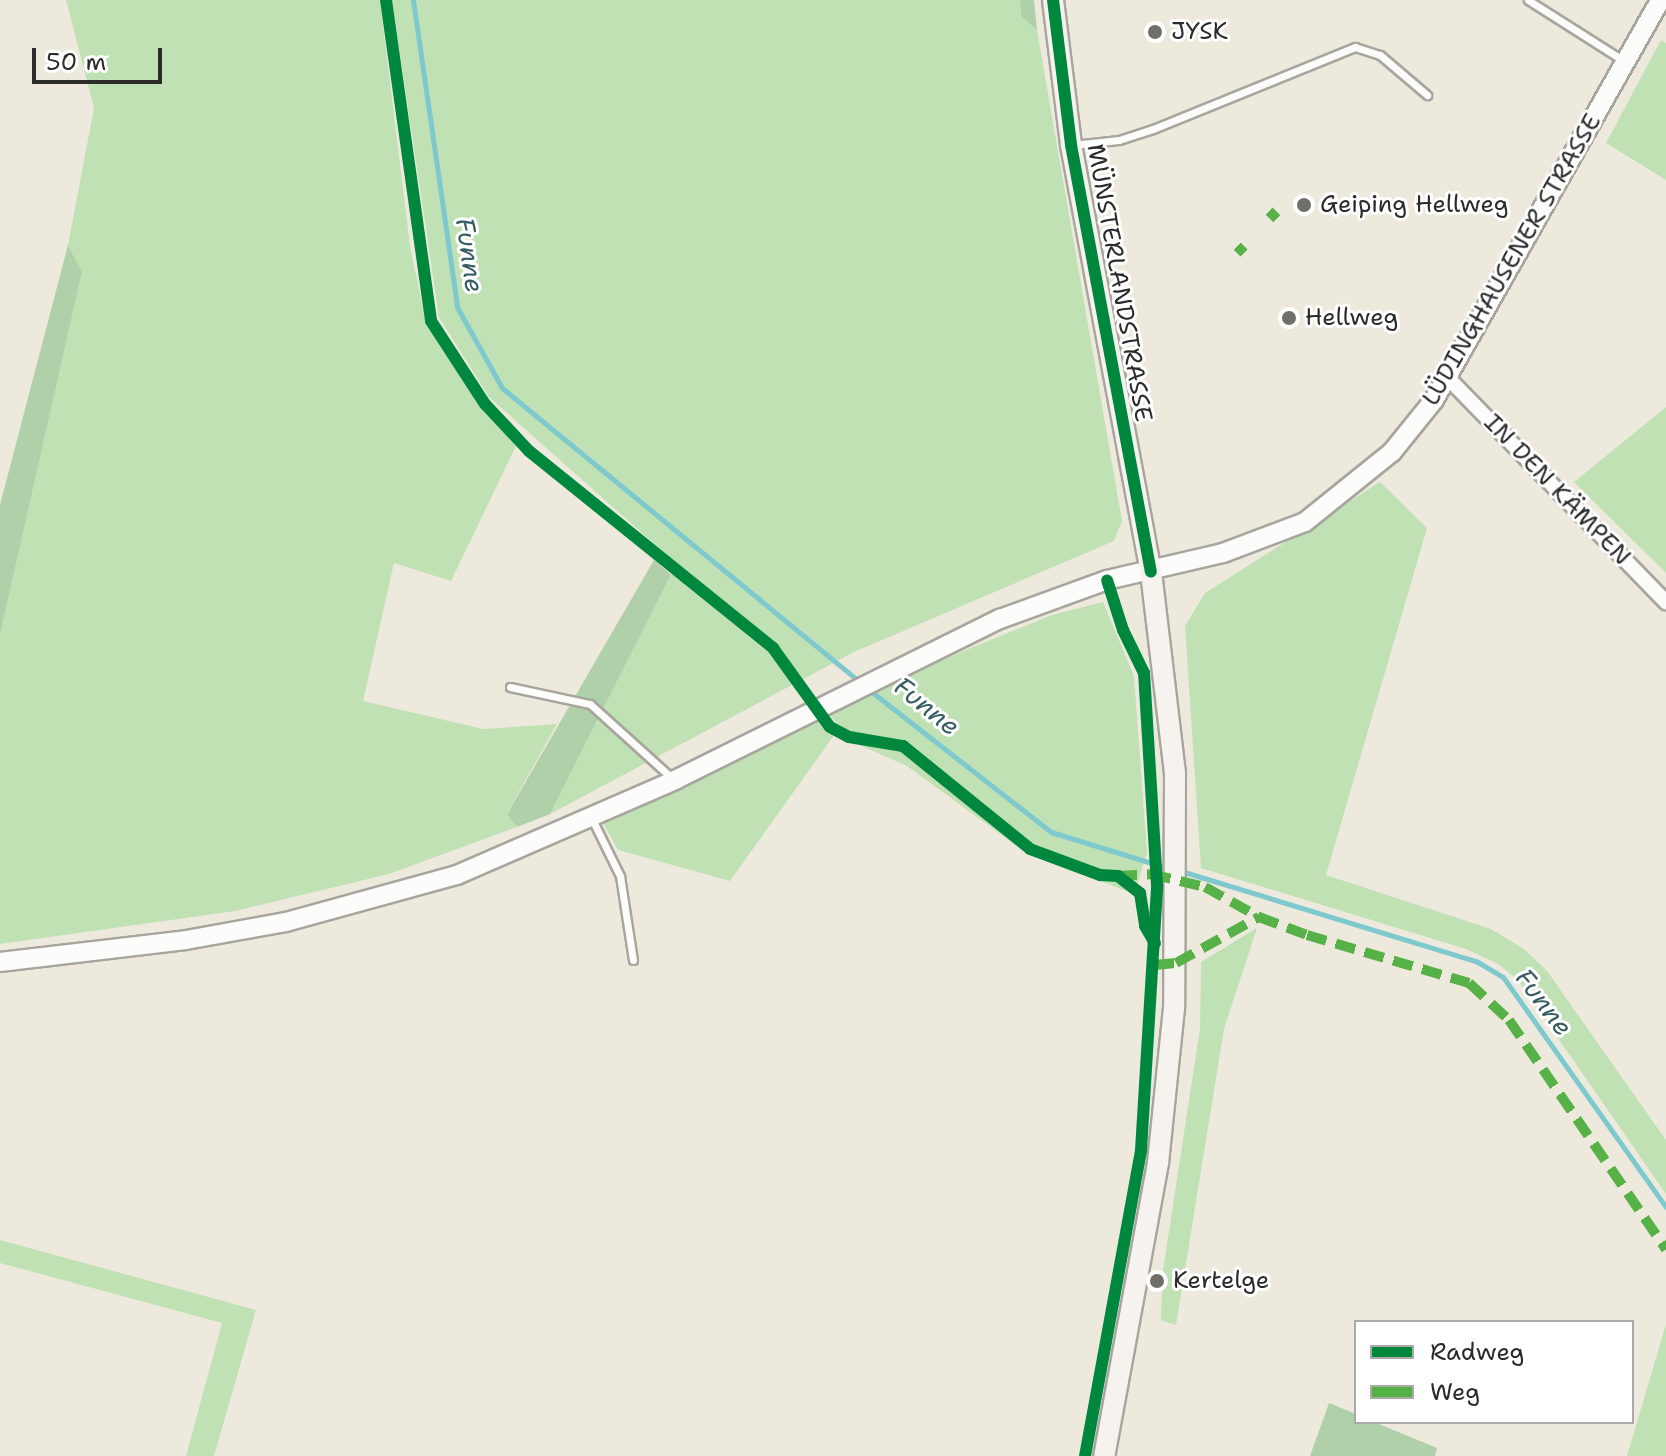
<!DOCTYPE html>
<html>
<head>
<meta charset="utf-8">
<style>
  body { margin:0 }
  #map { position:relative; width:1666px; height:1456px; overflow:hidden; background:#eee9dd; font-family:"Shantell Sans",sans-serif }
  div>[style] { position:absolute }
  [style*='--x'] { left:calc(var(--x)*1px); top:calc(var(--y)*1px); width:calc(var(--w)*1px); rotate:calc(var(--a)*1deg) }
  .green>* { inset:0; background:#c0e1b4 }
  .forest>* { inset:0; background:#afd0a8 }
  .stream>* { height:5px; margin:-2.5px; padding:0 2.5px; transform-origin:2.5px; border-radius:2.5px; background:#7dc9cd }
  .roads { filter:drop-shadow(2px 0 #a8a59e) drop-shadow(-2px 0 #a8a59e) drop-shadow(0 2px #a8a59e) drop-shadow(0 -2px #a8a59e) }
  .service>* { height:7px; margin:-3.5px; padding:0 3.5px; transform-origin:3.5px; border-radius:3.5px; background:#fcfcfa }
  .minor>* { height:14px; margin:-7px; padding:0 7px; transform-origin:7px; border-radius:7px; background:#fcfcfa }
  .tertiary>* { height:18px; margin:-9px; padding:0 9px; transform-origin:9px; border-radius:9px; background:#fcfcfa }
  .secondary>* { height:20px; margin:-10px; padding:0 10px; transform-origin:10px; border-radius:10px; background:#f6f3ef }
  .quiet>* { height:10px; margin-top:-5px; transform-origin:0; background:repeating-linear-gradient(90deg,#56b246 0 20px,transparent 0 30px) }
  .cycleway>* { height:12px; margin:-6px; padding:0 6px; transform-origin:6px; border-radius:6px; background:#00873e }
  .dots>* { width:22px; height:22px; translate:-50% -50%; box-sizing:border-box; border:4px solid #fff; border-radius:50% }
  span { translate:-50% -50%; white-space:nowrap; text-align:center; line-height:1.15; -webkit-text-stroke:6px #fff; paint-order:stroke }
  .poi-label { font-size:24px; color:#2b2b2b }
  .left { translate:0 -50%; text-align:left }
  .street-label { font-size:24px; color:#2b2b2b }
  .water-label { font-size:26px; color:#375d61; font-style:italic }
  .legend { position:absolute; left:1354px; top:1320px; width:280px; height:104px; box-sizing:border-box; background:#fff; border:2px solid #aaa; margin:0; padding:10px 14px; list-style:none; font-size:24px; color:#2b2b2b }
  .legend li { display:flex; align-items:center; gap:16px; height:40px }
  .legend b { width:40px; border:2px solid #aaa }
  .scale { position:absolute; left:32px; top:48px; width:130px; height:36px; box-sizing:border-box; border:4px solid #2b2b2b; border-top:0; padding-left:10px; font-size:24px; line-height:28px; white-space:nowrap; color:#2b2b2b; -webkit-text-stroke:6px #fff; paint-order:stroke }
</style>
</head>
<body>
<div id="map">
  <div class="green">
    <i style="clip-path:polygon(66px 0,380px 0,410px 246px,425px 318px,480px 407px,516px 446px,451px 581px,394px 563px,363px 701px,483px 729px,557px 724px,507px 813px,517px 827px,389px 874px,235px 911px,0 944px,0 635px,82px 272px,68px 245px,94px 108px)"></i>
    <i style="clip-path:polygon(392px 0,1020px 0,1021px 16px,1037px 30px,1122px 521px,1114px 541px,854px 652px,550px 814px,677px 564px,489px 397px,439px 317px)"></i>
    <i style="clip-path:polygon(1661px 40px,1666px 43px,1666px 180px,1606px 143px)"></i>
    <i style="clip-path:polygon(1666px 407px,1666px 573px,1574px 482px)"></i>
    <i style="clip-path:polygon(1380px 482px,1427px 528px,1326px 875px,1491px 929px,1524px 949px,1547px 971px,1666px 1140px,1666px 1194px,1517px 979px,1498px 964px,1466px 949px,1201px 868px,1185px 626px,1205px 593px)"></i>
    <i style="clip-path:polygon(1103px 602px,1134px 676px,1147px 853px,1134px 894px,1025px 852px,907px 766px,835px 734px,730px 881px,618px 850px,603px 823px,816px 718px,835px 734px,837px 724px,828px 712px,961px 652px,1052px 615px)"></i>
    <i style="clip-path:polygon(1257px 928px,1224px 1029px,1176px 1325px,1161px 1320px,1162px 1277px,1200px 1028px,1201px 962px)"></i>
    <i style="clip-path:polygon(0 1240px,256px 1310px,214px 1456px,186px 1456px,222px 1323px,0 1263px)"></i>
    <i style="clip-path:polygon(1666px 1324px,1666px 1456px,1627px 1456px)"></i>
  </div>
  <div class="forest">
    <i style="clip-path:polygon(1020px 0,1034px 0,1037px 30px,1021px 16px)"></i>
    <i style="clip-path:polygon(68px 245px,82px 272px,0 635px,0 505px)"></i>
    <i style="clip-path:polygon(654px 560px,671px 575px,550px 814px,517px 827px,507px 814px)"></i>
    <i style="clip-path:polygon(1329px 1403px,1356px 1414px,1356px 1422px,1374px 1422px,1437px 1448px,1435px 1456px,1310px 1456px)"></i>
  </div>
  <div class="stream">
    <i style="--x:413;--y:0;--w:310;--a:81.8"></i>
    <i style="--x:457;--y:307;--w:93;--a:60.9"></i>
    <i style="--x:502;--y:388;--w:463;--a:39.4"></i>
    <i style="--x:868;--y:689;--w:232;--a:38"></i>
    <i style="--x:1051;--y:832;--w:126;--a:17.1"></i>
    <i style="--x:1181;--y:871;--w:308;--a:17"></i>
    <i style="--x:1476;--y:961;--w:31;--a:31"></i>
    <i style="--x:1503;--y:977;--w:282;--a:54.7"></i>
  </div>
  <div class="roads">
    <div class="service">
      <i style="--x:1528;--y:0;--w:114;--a:32.4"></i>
      <i style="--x:1073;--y:145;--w:46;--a:-6.2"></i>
      <i style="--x:1119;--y:140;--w:36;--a:-18"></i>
      <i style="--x:1153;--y:129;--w:218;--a:-22.1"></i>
      <i style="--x:1355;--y:47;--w:26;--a:18"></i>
      <i style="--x:1380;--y:55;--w:62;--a:40.4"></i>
      <i style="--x:510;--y:687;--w:82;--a:12"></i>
      <i style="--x:590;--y:704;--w:112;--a:42.1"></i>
      <i style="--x:592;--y:819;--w:64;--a:63.8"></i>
      <i style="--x:620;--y:876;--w:85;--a:81.2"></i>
    </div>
    <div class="minor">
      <i style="--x:1448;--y:378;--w:313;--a:45.8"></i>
    </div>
    <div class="tertiary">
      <i style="--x:0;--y:962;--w:187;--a:-6.7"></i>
      <i style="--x:186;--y:940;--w:102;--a:-10.2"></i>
      <i style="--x:286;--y:922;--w:177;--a:-15.4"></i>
      <i style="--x:457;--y:875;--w:238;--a:-23.5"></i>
      <i style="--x:675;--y:780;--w:363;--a:-26.4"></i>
      <i style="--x:1000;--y:619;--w:114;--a:-20"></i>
      <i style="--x:1107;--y:580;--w:119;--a:-13.1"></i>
      <i style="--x:1223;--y:553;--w:88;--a:-20.7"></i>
      <i style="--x:1305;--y:522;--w:112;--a:-38.8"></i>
      <i style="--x:1392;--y:452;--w:67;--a:-51.1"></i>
      <i style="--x:1434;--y:400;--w:459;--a:-60.5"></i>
    </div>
    <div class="secondary">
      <i style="--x:1053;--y:0;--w:146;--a:82.9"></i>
      <i style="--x:1071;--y:145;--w:434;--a:79.4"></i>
      <i style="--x:1151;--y:572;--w:202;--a:83.2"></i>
      <i style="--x:1175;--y:773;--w:235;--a:90.2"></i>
      <i style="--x:1174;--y:1008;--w:156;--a:95.9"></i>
      <i style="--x:1158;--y:1163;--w:298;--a:100.4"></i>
    </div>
  </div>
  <div class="quiet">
    <i style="--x:1269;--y:211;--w:11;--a:45"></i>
    <i style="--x:1237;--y:246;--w:10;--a:45"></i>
    <i style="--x:1117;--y:876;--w:34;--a:-3"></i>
    <i style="--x:1151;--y:874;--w:56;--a:13.5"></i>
    <i style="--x:1205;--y:887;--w:62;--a:29.1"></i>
    <i style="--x:1259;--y:917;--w:51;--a:20.6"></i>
    <i style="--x:1307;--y:935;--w:169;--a:16.5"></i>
    <i style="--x:1469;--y:983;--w:54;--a:42.8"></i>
    <i style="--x:1509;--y:1020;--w:278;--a:55.6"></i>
    <i style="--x:1154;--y:965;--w:22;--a:-5"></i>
    <i style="--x:1176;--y:963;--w:95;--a:-29"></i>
  </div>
  <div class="cycleway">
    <i style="--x:386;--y:0;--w:324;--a:82"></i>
    <i style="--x:431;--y:321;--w:99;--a:57"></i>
    <i style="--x:485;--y:404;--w:64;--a:46.9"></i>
    <i style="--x:529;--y:451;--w:314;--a:38.9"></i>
    <i style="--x:773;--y:648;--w:97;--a:54.2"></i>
    <i style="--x:830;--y:727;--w:21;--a:28"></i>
    <i style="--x:849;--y:737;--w:55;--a:9.5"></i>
    <i style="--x:903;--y:746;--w:164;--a:39"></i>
    <i style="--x:1030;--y:849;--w:75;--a:20.4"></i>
    <i style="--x:1100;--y:875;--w:18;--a:3"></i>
    <i style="--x:1118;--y:876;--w:28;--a:38"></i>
    <i style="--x:1140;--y:893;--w:33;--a:81"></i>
    <i style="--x:1145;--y:926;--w:20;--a:60"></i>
    <i style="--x:1053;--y:0;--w:146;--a:82.9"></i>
    <i style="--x:1071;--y:145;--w:434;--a:79.4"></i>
    <i style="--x:1085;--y:1456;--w:311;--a:-79.6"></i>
    <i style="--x:1141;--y:1150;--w:265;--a:-86.5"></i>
    <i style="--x:1157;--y:885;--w:212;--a:-93.5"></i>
    <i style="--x:1144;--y:673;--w:48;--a:-116"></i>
    <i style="--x:1123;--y:630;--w:52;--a:-107.7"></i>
  </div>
  <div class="dots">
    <i style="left:1155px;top:32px;background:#6f6e69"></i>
    <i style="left:1304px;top:205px;background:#6f6e69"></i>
    <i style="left:1289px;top:318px;background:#6f6e69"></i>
    <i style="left:1157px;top:1281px;background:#6f6e69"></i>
  </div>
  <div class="poi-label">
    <span class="left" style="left:1171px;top:32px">JYSK</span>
    <span class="left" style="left:1320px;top:205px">Geiping Hellweg</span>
    <span class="left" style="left:1305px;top:318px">Hellweg</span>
    <span class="left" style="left:1173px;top:1281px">Kertelge</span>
  </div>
  <div class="street-label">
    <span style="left:1512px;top:260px;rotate:-60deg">LÜDINGHAUSENER STRASSE</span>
    <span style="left:1119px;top:283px;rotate:80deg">MÜNSTERLANDSTRASSE</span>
    <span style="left:1557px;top:490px;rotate:46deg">IN DEN KÄMPEN</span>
  </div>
  <div class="water-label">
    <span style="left:470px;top:255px;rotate:82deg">Funne</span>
    <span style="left:927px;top:706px;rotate:39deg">Funne</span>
    <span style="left:1544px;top:1002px;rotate:53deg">Funne</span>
  </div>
  <ul class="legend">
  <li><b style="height:10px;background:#00873e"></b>Radweg</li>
  <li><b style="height:10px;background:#56b246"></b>Weg</li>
  </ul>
  <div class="scale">50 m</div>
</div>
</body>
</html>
